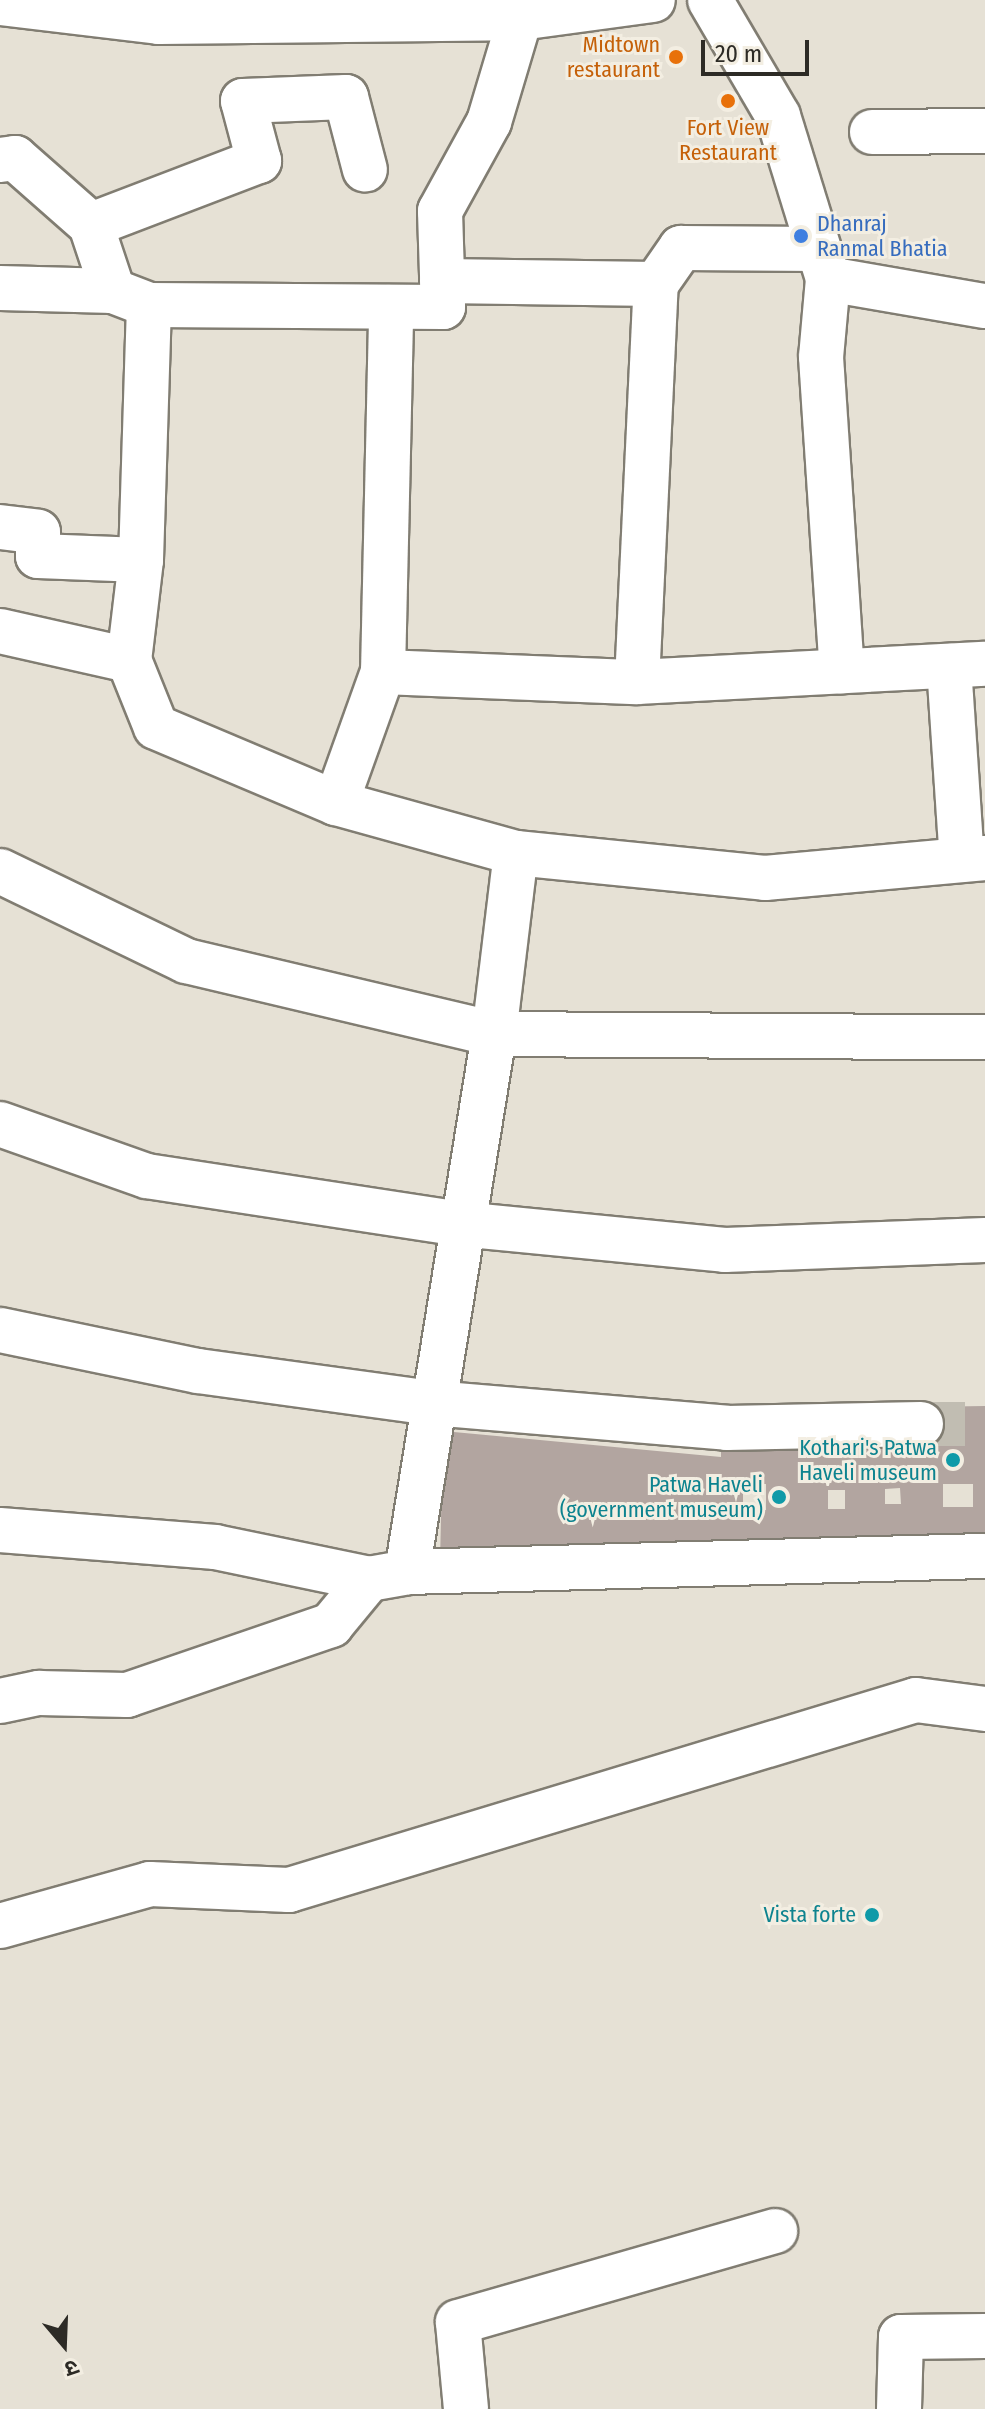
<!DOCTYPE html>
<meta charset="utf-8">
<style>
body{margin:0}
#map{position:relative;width:985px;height:2409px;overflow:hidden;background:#e6e1d5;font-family:"Fira Sans Condensed","Noto Sans Devanagari",sans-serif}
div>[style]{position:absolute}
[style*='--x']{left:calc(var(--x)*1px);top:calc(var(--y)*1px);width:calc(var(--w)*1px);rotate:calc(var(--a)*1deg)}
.building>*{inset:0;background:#b2a5a0}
.minor-tunnel>*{height:44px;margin-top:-22px;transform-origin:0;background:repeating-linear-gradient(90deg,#c1bdb2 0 44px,transparent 0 66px)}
.roads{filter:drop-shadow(2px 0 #817d72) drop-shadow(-2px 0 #817d72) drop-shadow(0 2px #817d72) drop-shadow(0 -2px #817d72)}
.minor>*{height:44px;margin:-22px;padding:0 22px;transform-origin:22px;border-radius:22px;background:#fff}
.dots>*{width:22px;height:22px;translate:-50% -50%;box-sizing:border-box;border:4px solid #f3eee2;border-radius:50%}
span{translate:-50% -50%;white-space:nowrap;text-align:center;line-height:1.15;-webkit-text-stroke:6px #f3eee2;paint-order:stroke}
.food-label{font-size:22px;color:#c56008}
.right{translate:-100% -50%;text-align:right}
.shop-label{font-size:22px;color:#366cbe}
.left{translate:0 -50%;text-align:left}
.culture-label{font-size:22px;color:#0d838f}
.north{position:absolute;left:24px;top:2305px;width:80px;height:80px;-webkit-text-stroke:6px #f3eee2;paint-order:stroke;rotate:161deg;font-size:22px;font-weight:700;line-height:32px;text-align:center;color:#2d2b26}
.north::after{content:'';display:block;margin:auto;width:28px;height:36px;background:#2d2b26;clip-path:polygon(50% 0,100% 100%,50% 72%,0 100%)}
.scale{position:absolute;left:701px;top:40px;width:108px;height:36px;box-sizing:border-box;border:4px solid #2d2b26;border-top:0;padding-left:10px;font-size:24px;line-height:28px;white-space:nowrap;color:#2d2b26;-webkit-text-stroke:6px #f3eee2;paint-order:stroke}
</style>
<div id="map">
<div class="building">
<div style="clip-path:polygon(evenodd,985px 1406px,985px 1543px,440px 1562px,443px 1431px,721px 1457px,721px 1440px,920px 1407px,985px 1406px,743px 1484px,766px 1484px,766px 1510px,743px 1511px,743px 1484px,985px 1406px,943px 1484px,973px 1484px,973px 1507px,943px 1507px,943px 1484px,985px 1406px,900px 1488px,901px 1504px,885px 1504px,885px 1489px,900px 1488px,985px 1406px,828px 1490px,845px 1490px,845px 1509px,828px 1509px,828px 1490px)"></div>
</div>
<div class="minor-tunnel">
<div style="--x:921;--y:1424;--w:64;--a:0"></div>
</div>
<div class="roads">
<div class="minor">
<div style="--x:710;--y:0;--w:134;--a:59.6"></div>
<div style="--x:778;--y:116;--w:170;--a:72.9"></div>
<div style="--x:828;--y:279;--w:159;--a:9.8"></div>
<div style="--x:0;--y:3;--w:160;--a:6.8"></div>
<div style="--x:159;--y:22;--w:361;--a:-0.6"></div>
<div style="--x:520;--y:18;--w:134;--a:-7.7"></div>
<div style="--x:872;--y:132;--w:113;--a:-0.5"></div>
<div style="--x:0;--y:160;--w:15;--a:-8"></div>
<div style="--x:15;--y:158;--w:101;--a:41.4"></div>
<div style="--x:91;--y:225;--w:70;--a:71.6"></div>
<div style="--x:113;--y:291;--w:39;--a:21"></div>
<div style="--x:149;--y:305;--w:255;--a:91.8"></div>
<div style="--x:141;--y:560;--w:101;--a:96.8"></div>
<div style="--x:91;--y:225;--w:180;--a:-20.9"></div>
<div style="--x:259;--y:161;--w:62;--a:-104.9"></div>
<div style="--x:243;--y:101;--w:103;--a:-2.2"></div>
<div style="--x:346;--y:97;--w:75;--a:75.4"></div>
<div style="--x:828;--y:279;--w:78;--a:95.1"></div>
<div style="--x:821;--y:357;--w:315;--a:86.2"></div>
<div style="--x:442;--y:281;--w:214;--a:0.8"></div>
<div style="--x:656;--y:284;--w:44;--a:-55.2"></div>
<div style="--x:681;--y:248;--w:137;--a:0.4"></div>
<div style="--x:0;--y:288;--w:113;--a:1.5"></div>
<div style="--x:149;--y:305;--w:294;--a:0.4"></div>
<div style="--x:443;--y:307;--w:96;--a:-91.8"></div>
<div style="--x:440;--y:211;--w:102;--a:-61.2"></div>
<div style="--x:489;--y:122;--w:109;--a:-73.4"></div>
<div style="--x:0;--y:527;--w:38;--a:7"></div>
<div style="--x:38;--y:532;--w:24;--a:90"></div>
<div style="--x:38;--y:556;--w:103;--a:2.2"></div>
<div style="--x:0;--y:631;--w:132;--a:12.7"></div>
<div style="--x:129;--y:660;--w:72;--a:68.1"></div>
<div style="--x:156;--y:727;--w:195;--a:22.9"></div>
<div style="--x:336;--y:803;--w:187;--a:15.5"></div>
<div style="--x:516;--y:853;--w:250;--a:5.7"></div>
<div style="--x:765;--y:878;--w:221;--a:-5.2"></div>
<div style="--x:949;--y:666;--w:194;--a:86.2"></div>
<div style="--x:383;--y:672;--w:254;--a:2.3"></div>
<div style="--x:637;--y:682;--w:348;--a:-3"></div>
<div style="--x:637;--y:682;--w:398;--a:-87.3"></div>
<div style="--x:336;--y:803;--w:139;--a:-70.3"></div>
<div style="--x:383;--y:672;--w:365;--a:-88.7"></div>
<div style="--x:0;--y:871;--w:207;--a:25.8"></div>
<div style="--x:186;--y:961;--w:317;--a:13.3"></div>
<div style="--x:494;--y:1034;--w:491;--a:0.4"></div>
<div style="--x:0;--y:1124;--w:156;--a:19.5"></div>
<div style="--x:147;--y:1176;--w:317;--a:8.7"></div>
<div style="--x:460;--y:1224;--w:266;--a:5.6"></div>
<div style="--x:725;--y:1250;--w:260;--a:-2.2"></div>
<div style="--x:0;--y:1330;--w:202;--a:11.7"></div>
<div style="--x:198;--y:1371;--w:236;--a:7.8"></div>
<div style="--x:432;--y:1403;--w:296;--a:4.8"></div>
<div style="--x:727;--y:1428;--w:194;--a:-1.2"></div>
<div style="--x:0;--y:1530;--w:216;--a:4.5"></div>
<div style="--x:215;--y:1547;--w:157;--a:11.7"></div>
<div style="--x:369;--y:1579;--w:39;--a:-10"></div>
<div style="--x:407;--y:1572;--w:578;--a:-1.59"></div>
<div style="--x:407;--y:1572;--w:545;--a:-80.81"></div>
<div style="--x:494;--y:1034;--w:182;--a:-83.1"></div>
<div style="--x:0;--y:1701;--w:40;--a:-12"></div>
<div style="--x:39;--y:1693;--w:88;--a:1.3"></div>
<div style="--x:127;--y:1695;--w:216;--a:-18.9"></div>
<div style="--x:331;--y:1625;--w:60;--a:-50.4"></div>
<div style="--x:0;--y:1926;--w:156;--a:-15.6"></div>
<div style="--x:150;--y:1884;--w:139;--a:2.5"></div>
<div style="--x:289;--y:1890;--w:655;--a:-16.86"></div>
<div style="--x:916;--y:1700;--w:70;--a:7.4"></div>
<div style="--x:466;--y:2409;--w:87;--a:-95.3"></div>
<div style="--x:458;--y:2322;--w:330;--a:-16"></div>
<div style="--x:899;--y:2409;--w:72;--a:-88.4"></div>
<div style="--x:901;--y:2337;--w:84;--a:-0.7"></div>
</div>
</div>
<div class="dots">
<div style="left:676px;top:57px;background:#e8710a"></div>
<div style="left:728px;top:101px;background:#e8710a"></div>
<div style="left:801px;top:236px;background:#3f7fe0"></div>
<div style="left:953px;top:1460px;background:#0f9aa8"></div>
<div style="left:779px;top:1497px;background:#0f9aa8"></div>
<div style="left:872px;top:1915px;background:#0f9aa8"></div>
</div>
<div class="food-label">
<span class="right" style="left:660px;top:57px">Midtown<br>restaurant</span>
<span style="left:728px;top:140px">Fort View<br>Restaurant</span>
</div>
<div class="shop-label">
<span class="left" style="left:817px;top:236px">Dhanraj<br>Ranmal Bhatia</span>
</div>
<div class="culture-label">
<span class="right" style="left:937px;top:1460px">Kothari's Patwa<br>Haveli museum</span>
<span class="right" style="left:763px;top:1497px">Patwa Haveli<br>(government museum)</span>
<span class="right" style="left:856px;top:1915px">Vista forte</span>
</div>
<div class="north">उ</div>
<div class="scale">20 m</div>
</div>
